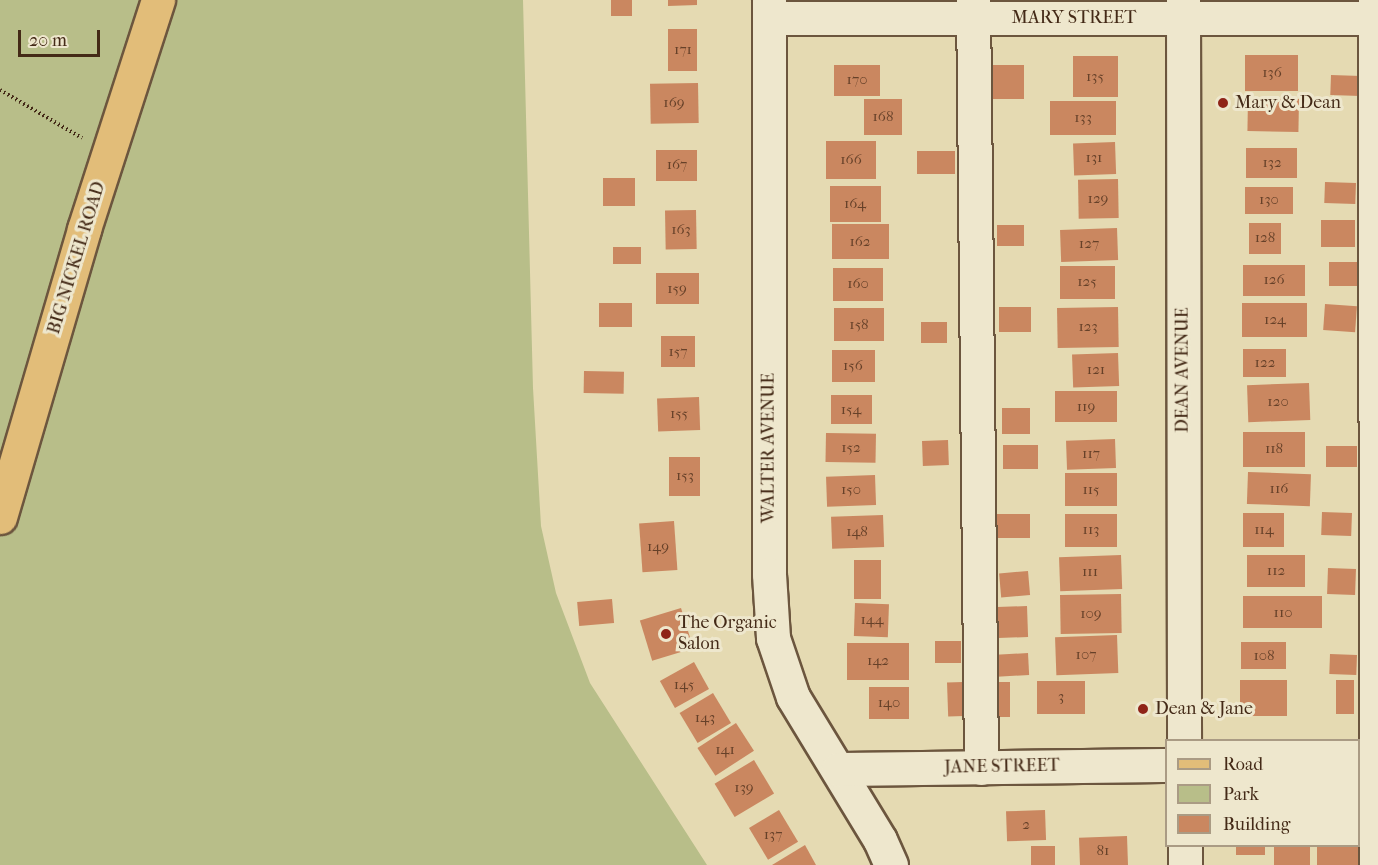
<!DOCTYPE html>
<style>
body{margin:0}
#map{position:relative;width:1378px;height:865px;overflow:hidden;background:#e5dab2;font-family:"IM FELL French Canon",serif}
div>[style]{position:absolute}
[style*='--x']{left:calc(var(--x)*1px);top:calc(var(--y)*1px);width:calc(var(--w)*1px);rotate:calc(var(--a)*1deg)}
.green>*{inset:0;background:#b8be89}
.building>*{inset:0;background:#ca8760;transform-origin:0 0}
.path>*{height:4px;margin-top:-2px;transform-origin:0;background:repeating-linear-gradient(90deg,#442a17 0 1.5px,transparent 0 4.5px)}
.roads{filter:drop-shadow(2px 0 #6c563e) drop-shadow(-2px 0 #6c563e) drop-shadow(0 2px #6c563e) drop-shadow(0 -2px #6c563e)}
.minor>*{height:33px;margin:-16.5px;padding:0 16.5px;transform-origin:16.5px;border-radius:16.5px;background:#eee7cd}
.major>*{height:33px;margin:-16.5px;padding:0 16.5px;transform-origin:16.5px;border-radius:16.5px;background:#e2bd79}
.dots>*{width:16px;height:16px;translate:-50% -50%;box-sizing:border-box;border:3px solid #eee7cd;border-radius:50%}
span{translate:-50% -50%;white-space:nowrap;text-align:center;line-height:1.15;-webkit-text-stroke:6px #eee7cd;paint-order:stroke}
.number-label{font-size:15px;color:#664129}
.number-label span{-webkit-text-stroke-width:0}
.street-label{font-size:18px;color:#442a17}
.poi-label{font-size:18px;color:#442a17}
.left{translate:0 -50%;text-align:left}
.legend{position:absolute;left:1165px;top:739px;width:195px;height:108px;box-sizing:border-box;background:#eee7cd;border:2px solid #aa9b84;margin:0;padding:8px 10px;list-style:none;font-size:18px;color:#442a17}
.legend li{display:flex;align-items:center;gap:12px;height:30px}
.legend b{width:30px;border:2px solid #aa9b84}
.scale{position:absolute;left:18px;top:30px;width:82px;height:27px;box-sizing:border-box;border:3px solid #442a17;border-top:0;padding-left:8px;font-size:18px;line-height:21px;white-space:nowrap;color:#442a17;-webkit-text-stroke:4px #eee7cd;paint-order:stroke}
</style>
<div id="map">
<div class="green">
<div style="clip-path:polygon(0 0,523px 0,533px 388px,541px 526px,556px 593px,590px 683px,707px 865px,0 865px)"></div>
</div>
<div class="building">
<div style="left:611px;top:0;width:21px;height:16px"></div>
<div style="clip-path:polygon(668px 0,697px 0,697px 5px,668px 6px)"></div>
<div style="left:668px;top:29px;width:29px;height:42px"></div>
<div style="left:1245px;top:55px;width:53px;height:36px"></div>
<div style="left:1073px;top:56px;width:45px;height:41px"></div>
<div style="left:834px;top:65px;width:46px;height:31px"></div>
<div style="left:992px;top:65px;width:32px;height:34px"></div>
<div style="left:1331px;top:75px;width:30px;height:20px;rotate:2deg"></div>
<div style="left:698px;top:83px;width:40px;height:48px;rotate:89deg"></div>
<div style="left:1248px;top:98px;width:51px;height:33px;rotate:1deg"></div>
<div style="left:902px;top:99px;width:36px;height:38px;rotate:90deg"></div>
<div style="left:1050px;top:101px;width:66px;height:34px"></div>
<div style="left:876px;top:141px;width:38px;height:50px;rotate:90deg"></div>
<div style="left:1115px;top:142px;width:32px;height:42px;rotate:88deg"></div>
<div style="left:1246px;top:148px;width:51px;height:30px"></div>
<div style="left:656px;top:150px;width:41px;height:31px"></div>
<div style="left:917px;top:151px;width:38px;height:23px"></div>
<div style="left:603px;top:178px;width:32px;height:28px"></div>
<div style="left:1118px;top:179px;width:39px;height:40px;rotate:89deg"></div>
<div style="left:1325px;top:182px;width:31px;height:21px;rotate:2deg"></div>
<div style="left:830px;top:186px;width:51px;height:36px"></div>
<div style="left:1245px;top:187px;width:48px;height:27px"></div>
<div style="left:696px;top:210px;width:39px;height:31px;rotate:89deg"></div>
<div style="left:1321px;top:220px;width:34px;height:27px"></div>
<div style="left:1249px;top:223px;width:32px;height:31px"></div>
<div style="left:889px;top:224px;width:35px;height:57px;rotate:90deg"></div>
<div style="left:997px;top:225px;width:27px;height:21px"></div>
<div style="left:1117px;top:228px;width:32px;height:57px;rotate:88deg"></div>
<div style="left:613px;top:247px;width:28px;height:17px"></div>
<div style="left:1329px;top:262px;width:30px;height:24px"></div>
<div style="left:1243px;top:265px;width:62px;height:31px"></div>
<div style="left:1060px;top:266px;width:55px;height:33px"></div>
<div style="left:833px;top:268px;width:50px;height:33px"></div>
<div style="left:699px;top:273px;width:31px;height:43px;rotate:90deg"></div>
<div style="left:599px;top:303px;width:33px;height:24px"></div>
<div style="left:1307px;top:303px;width:34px;height:65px;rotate:90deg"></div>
<div style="left:1325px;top:304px;width:32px;height:26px;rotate:4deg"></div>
<div style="left:999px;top:307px;width:32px;height:25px"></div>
<div style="left:1118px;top:307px;width:40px;height:61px;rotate:89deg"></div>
<div style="left:834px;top:308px;width:50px;height:33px"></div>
<div style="left:947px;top:322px;width:21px;height:26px;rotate:90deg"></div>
<div style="left:695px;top:336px;width:31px;height:34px;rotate:90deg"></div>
<div style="left:1243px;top:349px;width:43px;height:28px"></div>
<div style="left:832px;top:350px;width:43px;height:32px"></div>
<div style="left:1118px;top:353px;width:33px;height:46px;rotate:88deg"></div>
<div style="left:584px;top:371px;width:40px;height:22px;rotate:1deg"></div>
<div style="left:1309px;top:383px;width:37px;height:62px;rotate:88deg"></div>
<div style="left:1117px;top:391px;width:31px;height:62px;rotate:90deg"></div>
<div style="left:831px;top:395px;width:41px;height:29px"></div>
<div style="left:699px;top:397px;width:33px;height:42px;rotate:88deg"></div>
<div style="left:1002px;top:408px;width:28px;height:26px"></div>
<div style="left:1243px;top:432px;width:62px;height:35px"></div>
<div style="left:826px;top:433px;width:50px;height:29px;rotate:1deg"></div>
<div style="left:1115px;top:439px;width:29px;height:49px;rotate:88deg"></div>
<div style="left:948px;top:440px;width:25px;height:26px;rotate:88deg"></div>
<div style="left:1003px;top:445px;width:35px;height:24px"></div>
<div style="left:1326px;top:446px;width:31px;height:21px"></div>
<div style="left:669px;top:457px;width:31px;height:39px"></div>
<div style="left:1248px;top:472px;width:63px;height:32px;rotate:2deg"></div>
<div style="left:1117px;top:473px;width:33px;height:52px;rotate:90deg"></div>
<div style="left:875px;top:475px;width:30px;height:49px;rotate:88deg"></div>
<div style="left:1322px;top:512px;width:30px;height:23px;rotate:2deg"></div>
<div style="left:1243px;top:513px;width:41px;height:34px"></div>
<div style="left:997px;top:514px;width:33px;height:24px"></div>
<div style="left:1065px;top:514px;width:52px;height:33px"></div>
<div style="left:883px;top:515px;width:32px;height:52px;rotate:88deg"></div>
<div style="left:674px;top:521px;width:49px;height:35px;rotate:86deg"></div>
<div style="left:1121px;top:555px;width:34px;height:62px;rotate:88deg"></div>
<div style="left:1247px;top:555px;width:58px;height:32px"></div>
<div style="left:854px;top:560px;width:27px;height:39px"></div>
<div style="left:1328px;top:568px;width:28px;height:26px;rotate:2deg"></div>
<div style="left:1028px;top:571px;width:24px;height:29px;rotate:85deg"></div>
<div style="left:1121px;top:594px;width:39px;height:61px;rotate:89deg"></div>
<div style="left:1322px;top:596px;width:32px;height:79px;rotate:90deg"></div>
<div style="left:612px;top:599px;width:24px;height:35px;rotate:85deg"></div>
<div style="left:855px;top:603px;width:34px;height:33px;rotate:2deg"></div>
<div style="left:1027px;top:606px;width:31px;height:30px;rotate:88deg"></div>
<div style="left:681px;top:608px;width:42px;height:43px;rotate:73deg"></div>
<div style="left:1117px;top:635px;width:38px;height:62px;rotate:88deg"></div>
<div style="left:961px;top:641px;width:22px;height:26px;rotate:90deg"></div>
<div style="left:1286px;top:642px;width:27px;height:45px;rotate:90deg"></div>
<div style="left:847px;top:643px;width:62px;height:37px"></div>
<div style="left:1028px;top:653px;width:22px;height:32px;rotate:87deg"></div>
<div style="left:1330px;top:654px;width:27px;height:20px;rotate:2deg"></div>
<div style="left:694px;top:662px;width:31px;height:39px;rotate:61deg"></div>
<div style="left:1240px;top:680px;width:47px;height:36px"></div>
<div style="left:1336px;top:680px;width:18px;height:34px"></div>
<div style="left:1037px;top:681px;width:48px;height:33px"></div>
<div style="left:963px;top:682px;width:34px;height:16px;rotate:88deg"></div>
<div style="left:991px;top:682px;width:19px;height:35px"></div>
<div style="left:869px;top:687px;width:40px;height:32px"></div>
<div style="left:713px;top:693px;width:35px;height:39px;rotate:59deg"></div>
<div style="left:736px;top:723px;width:33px;height:46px;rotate:57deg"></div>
<div style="left:754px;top:760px;width:39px;height:46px;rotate:59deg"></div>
<div style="left:779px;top:810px;width:37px;height:35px;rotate:59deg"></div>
<div style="left:1045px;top:810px;width:30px;height:39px;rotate:88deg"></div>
<div style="clip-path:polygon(1358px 813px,1361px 813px,1361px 865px,1317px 865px,1317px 846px,1358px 846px)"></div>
<div style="left:1127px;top:836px;width:29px;height:48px;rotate:88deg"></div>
<div style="clip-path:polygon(805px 845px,816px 865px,772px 865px)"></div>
<div style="left:1031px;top:846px;width:24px;height:19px"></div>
<div style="left:1236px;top:846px;width:29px;height:9px"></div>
<div style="left:1274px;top:846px;width:36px;height:19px"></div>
</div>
<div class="path">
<div style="--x:0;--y:90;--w:95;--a:30.3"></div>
</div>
<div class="roads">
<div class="minor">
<div style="--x:769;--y:0;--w:574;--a:90"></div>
<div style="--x:769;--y:574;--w:64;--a:86.4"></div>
<div style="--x:773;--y:638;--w:62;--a:71.3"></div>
<div style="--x:793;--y:697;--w:167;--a:58.7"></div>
<div style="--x:880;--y:840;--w:27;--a:66"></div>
<div style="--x:973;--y:0;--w:768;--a:89.4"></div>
<div style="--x:1183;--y:0;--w:740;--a:89.92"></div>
<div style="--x:1375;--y:0;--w:865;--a:89.93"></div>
<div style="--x:769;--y:18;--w:609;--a:0"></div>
<div style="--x:838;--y:769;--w:328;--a:-0.7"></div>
<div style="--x:1185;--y:846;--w:19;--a:90"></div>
</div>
<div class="major">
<div style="--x:0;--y:517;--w:300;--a:-73.7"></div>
<div style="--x:84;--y:229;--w:241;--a:-72.1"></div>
</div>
</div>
<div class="dots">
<div style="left:1223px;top:103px;background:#8f2418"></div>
<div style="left:666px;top:634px;background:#8f2418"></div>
<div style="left:1143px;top:709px;background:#8f2418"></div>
</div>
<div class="number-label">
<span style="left:683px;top:50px">171</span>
<span style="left:1272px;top:73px">136</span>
<span style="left:1095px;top:77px">135</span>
<span style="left:857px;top:80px">170</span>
<span style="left:674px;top:103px">169</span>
<span style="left:883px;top:117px">168</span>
<span style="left:1083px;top:118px">133</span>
<span style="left:1094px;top:158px">131</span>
<span style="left:851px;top:160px">166</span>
<span style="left:1272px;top:163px">132</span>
<span style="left:677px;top:165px">167</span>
<span style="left:1098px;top:199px">129</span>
<span style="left:1269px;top:200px">130</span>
<span style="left:855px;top:204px">164</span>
<span style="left:681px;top:230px">163</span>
<span style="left:1265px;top:238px">128</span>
<span style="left:860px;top:242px">162</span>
<span style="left:1089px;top:244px">127</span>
<span style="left:1274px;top:280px">126</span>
<span style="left:1087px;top:282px">125</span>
<span style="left:858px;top:284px">160</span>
<span style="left:677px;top:289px">159</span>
<span style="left:1275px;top:320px">124</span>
<span style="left:859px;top:325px">158</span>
<span style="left:1088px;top:327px">123</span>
<span style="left:678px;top:352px">157</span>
<span style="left:1265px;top:363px">122</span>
<span style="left:853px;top:366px">156</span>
<span style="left:1096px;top:370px">121</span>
<span style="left:1278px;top:402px">120</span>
<span style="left:1086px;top:407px">119</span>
<span style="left:851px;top:410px">154</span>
<span style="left:679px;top:414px">155</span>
<span style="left:851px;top:448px">152</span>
<span style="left:1274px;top:449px">118</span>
<span style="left:1091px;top:454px">117</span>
<span style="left:685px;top:476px">153</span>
<span style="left:1279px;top:489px">116</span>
<span style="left:851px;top:490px">150</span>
<span style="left:1091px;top:490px">115</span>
<span style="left:1091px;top:530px">113</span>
<span style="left:1264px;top:530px">114</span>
<span style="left:857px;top:532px">148</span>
<span style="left:658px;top:547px">149</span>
<span style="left:1276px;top:571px">112</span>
<span style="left:1090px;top:572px">111</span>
<span style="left:1283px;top:613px">110</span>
<span style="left:1091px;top:614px">109</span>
<span style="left:872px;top:620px">144</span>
<span style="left:1086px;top:655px">107</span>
<span style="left:1264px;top:656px">108</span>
<span style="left:878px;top:661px">142</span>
<span style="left:684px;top:685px">145</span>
<span style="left:1061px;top:697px">3</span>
<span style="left:889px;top:703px">140</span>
<span style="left:705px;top:718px">143</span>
<span style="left:725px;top:750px">141</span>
<span style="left:744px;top:788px">139</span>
<span style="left:1026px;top:825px">2</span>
<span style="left:773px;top:835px">137</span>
<span style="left:1103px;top:851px">81</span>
</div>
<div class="street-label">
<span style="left:1074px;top:18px">MARY STREET</span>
<span style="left:77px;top:258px;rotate:-73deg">BIG NICKEL ROAD</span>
<span style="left:1183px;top:370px;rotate:-90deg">DEAN AVENUE</span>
<span style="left:769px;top:448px;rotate:-90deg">WALTER AVENUE</span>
<span style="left:1002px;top:767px;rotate:-1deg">JANE STREET</span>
</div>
<div class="poi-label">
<span class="left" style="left:1235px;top:103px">Mary &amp; Dean</span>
<span class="left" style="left:678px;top:634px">The Organic<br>Salon</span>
<span class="left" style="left:1155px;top:709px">Dean &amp; Jane</span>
</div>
<ul class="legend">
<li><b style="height:8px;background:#e2bd79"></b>Road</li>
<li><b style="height:16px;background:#b8be89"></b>Park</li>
<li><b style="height:16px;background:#ca8760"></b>Building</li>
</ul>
<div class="scale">20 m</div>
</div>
